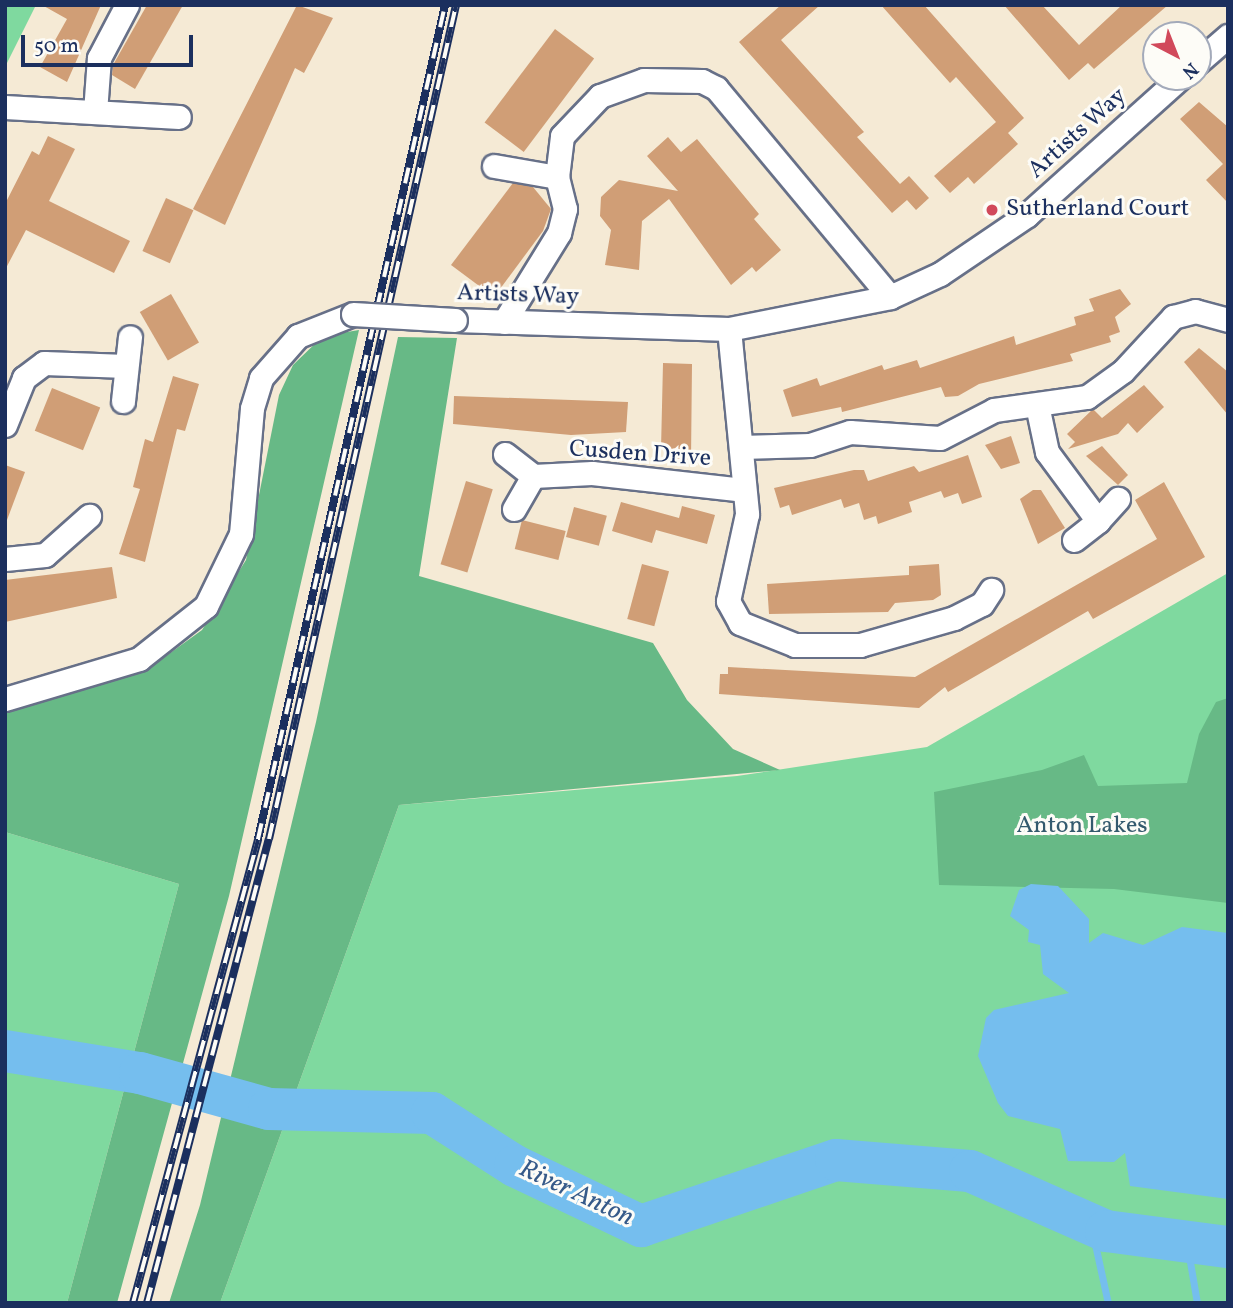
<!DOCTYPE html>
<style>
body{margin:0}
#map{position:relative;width:1233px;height:1308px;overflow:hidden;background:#f5ead5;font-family:Vollkorn,serif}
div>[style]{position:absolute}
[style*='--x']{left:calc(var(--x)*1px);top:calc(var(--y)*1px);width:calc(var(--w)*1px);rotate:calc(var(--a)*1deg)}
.green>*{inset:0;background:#7fd99f}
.forest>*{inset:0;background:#67b986}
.water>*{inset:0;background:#75beee}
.stream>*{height:7px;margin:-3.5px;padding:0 3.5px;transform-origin:3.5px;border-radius:3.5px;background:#75beee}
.river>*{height:42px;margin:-21px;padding:0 21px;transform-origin:21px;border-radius:21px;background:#75beee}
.building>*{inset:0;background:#d09e76;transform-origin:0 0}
.roads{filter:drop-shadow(2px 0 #677088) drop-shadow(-2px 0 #677088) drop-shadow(0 2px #677088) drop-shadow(0 -2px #677088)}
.minor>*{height:23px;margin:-11.5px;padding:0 11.5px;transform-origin:11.5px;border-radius:11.5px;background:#fff}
.rail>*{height:8px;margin-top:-4px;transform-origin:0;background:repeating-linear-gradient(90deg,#fdfcf7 0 16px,#1b2f5e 0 32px);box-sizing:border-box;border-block:2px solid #1b2f5e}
.bridges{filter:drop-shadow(2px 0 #677088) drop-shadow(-2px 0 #677088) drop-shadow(0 2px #677088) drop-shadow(0 -2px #677088)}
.minor-bridge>*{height:23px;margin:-11.5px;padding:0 11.5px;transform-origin:11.5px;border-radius:11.5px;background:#fff}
.dots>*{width:19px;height:19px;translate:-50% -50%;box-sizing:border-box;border:4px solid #fdfcf7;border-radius:50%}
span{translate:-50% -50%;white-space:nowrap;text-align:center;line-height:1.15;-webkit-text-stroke:6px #fdfcf7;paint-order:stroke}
.street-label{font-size:24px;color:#1b2f5e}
.poi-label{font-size:24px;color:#1b2f5e}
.left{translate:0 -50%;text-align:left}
.park-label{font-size:24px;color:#345a6e}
.water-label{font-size:26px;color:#365a89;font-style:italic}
.frame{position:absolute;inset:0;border:7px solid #1b2f5e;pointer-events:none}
.north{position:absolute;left:1142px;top:21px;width:70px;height:70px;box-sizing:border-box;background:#fdfcf7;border:2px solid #a3aaba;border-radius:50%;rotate:138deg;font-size:19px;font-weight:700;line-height:28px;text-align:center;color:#1b2f5e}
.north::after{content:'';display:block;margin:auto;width:24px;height:32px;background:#d1495b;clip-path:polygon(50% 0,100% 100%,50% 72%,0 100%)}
.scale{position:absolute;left:21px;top:35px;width:172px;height:32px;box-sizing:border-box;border:4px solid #1b2f5e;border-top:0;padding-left:9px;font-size:21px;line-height:24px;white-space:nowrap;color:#1b2f5e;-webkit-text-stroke:5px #fdfcf7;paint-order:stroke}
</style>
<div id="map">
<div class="green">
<div style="clip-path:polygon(5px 5px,36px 5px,5px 67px)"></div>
<div style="clip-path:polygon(1228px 573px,1228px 1303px,220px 1303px,399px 805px,737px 776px,927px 747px)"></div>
<div style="clip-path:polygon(5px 832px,179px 884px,67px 1303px,5px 1303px)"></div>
</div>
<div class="forest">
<div style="clip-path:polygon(359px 330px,229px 896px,117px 1303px,67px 1303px,179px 884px,5px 832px,5px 709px,144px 672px,202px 630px,246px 560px,279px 395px,293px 365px,323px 336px)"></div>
<div style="clip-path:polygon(398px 337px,457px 338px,419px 576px,653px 643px,687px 700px,733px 749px,780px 770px,399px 805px,220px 1303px,169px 1303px,200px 1205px,316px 722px)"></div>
<div style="clip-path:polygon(1228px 698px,1228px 903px,1114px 889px,939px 885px,934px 792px,1042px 770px,1084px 755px,1098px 786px,1187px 783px,1199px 734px,1216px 702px)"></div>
</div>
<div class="water">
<div style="clip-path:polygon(1031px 884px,1058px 886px,1089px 919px,1089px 943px,1103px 933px,1143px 945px,1182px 927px,1228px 933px,1228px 1199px,1130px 1186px,1125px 1153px,1114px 1162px,1068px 1161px,1060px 1129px,1008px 1116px,998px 1103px,978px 1056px,986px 1018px,994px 1010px,1069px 993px,1043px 974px,1040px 945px,1028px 942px,1029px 930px,1010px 916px,1019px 890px)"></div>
</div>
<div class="stream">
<div style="--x:1091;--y:1226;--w:79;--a:77.6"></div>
<div style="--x:1187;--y:1244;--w:60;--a:80.4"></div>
</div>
<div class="river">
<div style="--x:5;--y:1051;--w:137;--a:9.3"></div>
<div style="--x:140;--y:1073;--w:134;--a:15.6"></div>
<div style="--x:269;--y:1109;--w:163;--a:1.4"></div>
<div style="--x:432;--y:1113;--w:98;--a:32.6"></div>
<div style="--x:515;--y:1166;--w:140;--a:25.5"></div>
<div style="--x:641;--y:1226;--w:206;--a:-18.7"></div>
<div style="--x:836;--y:1160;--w:134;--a:4.7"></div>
<div style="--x:970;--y:1171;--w:149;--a:23.8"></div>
<div style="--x:1106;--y:1231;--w:123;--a:7.5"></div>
</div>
<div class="building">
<div style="clip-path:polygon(42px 5px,101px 5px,67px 82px,40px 67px,67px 19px)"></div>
<div style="clip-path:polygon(147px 5px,183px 5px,135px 89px,112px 75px,113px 65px)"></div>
<div style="clip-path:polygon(297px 5px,333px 18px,304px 73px,295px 68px,225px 225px,193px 209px)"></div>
<div style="clip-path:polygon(781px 5px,820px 5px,781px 40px,864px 132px,857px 137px,900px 184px,909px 176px,929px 198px,916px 210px,907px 200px,892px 213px,739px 42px)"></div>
<div style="clip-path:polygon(881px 5px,924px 5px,1024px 118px,1008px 133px,1018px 144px,974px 184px,968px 177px,950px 193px,934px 176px,996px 122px,956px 77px,950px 83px)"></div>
<div style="clip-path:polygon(1004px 5px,1042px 5px,1079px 45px,1122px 5px,1168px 5px,1094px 69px,1088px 63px,1069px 80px)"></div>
<div style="left:555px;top:29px;width:49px;height:117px;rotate:37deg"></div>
<div style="clip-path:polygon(1199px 102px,1228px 127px,1228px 203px,1206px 180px,1223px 164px,1180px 119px)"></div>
<div style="clip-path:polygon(48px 136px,75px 149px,49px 201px,130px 241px,114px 273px,26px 230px,5px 270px,5px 204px,32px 151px,39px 155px)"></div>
<div style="clip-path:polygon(668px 137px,681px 152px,697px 139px,759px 214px,754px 219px,781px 250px,756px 272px,752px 267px,731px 285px,669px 199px,642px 221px,639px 270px,605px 265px,611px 230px,600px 216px,601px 197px,619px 180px,678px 191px,647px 156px)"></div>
<div style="clip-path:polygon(513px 183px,533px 187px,551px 209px,543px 231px,494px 297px,451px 265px)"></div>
<div style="left:166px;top:198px;width:30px;height:58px;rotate:24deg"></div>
<div style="clip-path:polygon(1120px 289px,1131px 304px,1115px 317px,1120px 332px,1109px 336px,1111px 342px,1070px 354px,1073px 361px,979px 384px,958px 396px,945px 397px,941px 387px,842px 412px,841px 407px,792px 417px,783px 390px,817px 378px,820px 386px,882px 365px,884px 370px,917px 360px,920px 368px,1014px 336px,1016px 345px,1076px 325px,1074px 317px,1094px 311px,1089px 299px)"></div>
<div style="left:171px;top:294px;width:56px;height:36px;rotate:60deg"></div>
<div style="clip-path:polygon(1199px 348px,1228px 372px,1228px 415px,1184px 362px)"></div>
<div style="clip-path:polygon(663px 363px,692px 364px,691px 460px,670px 460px,670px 450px,661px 449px)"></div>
<div style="clip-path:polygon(173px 376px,199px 384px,185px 431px,177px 429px,145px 562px,119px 554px,140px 489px,133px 487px,145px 439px,153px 442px)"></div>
<div style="clip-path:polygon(1144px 385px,1164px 407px,1137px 433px,1128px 423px,1118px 434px,1068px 449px,1075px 442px,1067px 434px,1093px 409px,1102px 418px)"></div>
<div style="left:52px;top:388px;width:52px;height:46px;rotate:22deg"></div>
<div style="clip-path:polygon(454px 396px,628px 402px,626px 432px,571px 435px,453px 424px)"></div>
<div style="clip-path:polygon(1011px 436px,1020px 463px,1001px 469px,985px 445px)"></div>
<div style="clip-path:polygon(1102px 446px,1128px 475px,1118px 485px,1086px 456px)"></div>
<div style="clip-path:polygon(968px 455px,982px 497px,962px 504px,958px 493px,944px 498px,941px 491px,909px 502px,912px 512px,878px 524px,876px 516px,864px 520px,859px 503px,844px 508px,841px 499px,792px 515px,789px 505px,780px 508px,774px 488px,854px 470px,864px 470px,868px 481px,914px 466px,919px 472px)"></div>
<div style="clip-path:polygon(5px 465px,25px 472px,7px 520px,5px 520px)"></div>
<div style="left:466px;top:481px;width:28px;height:87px;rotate:17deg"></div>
<div style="clip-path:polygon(1164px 482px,1205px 557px,1093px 619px,1088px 611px,948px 692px,945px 687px,919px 708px,719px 694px,720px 674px,728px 674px,728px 667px,915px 677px,1157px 539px,1135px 500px)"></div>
<div style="clip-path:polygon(1033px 490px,1041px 490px,1065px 528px,1038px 544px,1020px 499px)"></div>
<div style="clip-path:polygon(621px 502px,679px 518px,682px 506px,715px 515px,707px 544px,656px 530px,652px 543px,612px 531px)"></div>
<div style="left:574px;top:507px;width:34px;height:31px;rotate:15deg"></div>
<div style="left:522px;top:520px;width:45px;height:30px;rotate:14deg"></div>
<div style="left:642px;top:564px;width:28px;height:57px;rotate:15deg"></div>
<div style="clip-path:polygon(939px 564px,941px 595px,933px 600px,895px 603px,888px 612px,769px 614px,767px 584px,909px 575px,909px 566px)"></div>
<div style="clip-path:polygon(112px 567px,117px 598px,5px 622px,5px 580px)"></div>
</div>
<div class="roads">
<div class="minor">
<div style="--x:1198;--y:62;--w:40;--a:-41"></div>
<div style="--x:5;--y:107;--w:174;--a:3.3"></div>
<div style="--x:95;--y:112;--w:54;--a:-85.8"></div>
<div style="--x:99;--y:58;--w:60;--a:-62.2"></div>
<div style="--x:494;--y:166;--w:64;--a:9.9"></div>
<div style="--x:455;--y:320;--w:274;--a:1.9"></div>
<div style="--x:729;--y:329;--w:164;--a:-11.2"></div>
<div style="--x:890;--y:297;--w:55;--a:-24.7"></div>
<div style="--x:940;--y:274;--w:105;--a:-34.1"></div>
<div style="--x:1027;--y:215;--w:207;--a:-41.9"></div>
<div style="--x:504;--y:322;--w:105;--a:-58.3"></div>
<div style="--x:559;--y:233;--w:25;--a:-76"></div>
<div style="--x:565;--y:209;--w:33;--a:-104"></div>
<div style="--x:557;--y:177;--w:41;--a:-83"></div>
<div style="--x:562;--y:136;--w:55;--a:-46.5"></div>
<div style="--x:600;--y:96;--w:47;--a:-20"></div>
<div style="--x:644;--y:80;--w:58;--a:1"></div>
<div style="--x:702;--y:81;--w:16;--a:27"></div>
<div style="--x:716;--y:88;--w:272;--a:50.2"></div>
<div style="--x:729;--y:329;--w:186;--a:84.4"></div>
<div style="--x:747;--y:514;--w:89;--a:102.3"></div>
<div style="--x:728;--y:601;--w:25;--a:61"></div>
<div style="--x:740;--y:623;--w:59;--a:21.8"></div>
<div style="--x:795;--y:645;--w:65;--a:0"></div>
<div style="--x:860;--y:645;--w:98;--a:-16"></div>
<div style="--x:954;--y:618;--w:31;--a:-27"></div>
<div style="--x:982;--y:604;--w:17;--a:-57"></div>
<div style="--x:123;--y:401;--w:64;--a:-83.8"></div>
<div style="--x:1037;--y:405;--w:48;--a:78"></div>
<div style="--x:1047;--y:452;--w:86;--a:53.5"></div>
<div style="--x:1098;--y:521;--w:30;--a:-48"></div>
<div style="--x:5;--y:425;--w:51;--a:-68"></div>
<div style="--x:24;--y:378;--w:25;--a:-37"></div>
<div style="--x:44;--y:363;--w:82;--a:2.1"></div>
<div style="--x:741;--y:447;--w:69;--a:-1.7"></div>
<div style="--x:810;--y:445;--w:42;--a:-18"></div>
<div style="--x:850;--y:432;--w:90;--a:3.8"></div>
<div style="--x:940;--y:438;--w:61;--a:-27.4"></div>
<div style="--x:994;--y:410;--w:94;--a:-8"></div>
<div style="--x:1087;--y:397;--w:44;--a:-35.8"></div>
<div style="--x:1123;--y:371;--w:74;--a:-47.2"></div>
<div style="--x:1173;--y:317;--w:23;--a:-15"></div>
<div style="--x:1195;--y:311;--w:34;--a:15"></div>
<div style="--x:505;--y:454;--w:36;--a:38"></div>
<div style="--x:533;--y:476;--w:59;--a:-2.9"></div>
<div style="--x:592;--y:473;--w:152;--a:6.4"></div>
<div style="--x:514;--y:509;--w:38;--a:-60"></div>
<div style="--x:1074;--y:540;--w:31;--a:-38"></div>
<div style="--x:5;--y:559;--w:40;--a:-5.7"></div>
<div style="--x:45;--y:555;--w:59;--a:-41.6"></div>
<div style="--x:5;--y:699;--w:140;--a:-16.6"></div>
<div style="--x:139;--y:659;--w:85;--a:-38.3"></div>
<div style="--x:206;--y:606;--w:80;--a:-64.1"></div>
<div style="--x:241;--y:534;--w:126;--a:-85"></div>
<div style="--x:252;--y:408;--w:31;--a:-73"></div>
<div style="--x:261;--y:378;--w:56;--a:-48.6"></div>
<div style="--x:298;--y:336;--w:59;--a:-21.8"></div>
</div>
</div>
<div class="rail">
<div style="--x:133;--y:1303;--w:481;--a:-74.9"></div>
<div style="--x:258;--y:839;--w:855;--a:-77.36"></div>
<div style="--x:147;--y:1303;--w:480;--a:-75.3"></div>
<div style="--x:269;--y:839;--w:855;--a:-77.36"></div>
</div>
<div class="bridges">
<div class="minor-bridge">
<div style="--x:353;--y:314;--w:102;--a:3.4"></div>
</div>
</div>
<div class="dots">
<div style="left:992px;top:210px;background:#d1495b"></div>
</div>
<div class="street-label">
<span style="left:1078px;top:134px;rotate:-42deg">Artists Way</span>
<span style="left:518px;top:296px;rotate:2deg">Artists Way</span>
<span style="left:640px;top:455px;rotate:4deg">Cusden Drive</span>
</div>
<div class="poi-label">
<span class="left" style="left:1006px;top:210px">Sutherland Court</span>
</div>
<div class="park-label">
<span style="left:1082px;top:827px">Anton Lakes</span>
</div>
<div class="water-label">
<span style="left:576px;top:1194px;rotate:25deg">River Anton</span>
</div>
<div class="frame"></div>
<div class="north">N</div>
<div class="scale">50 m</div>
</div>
